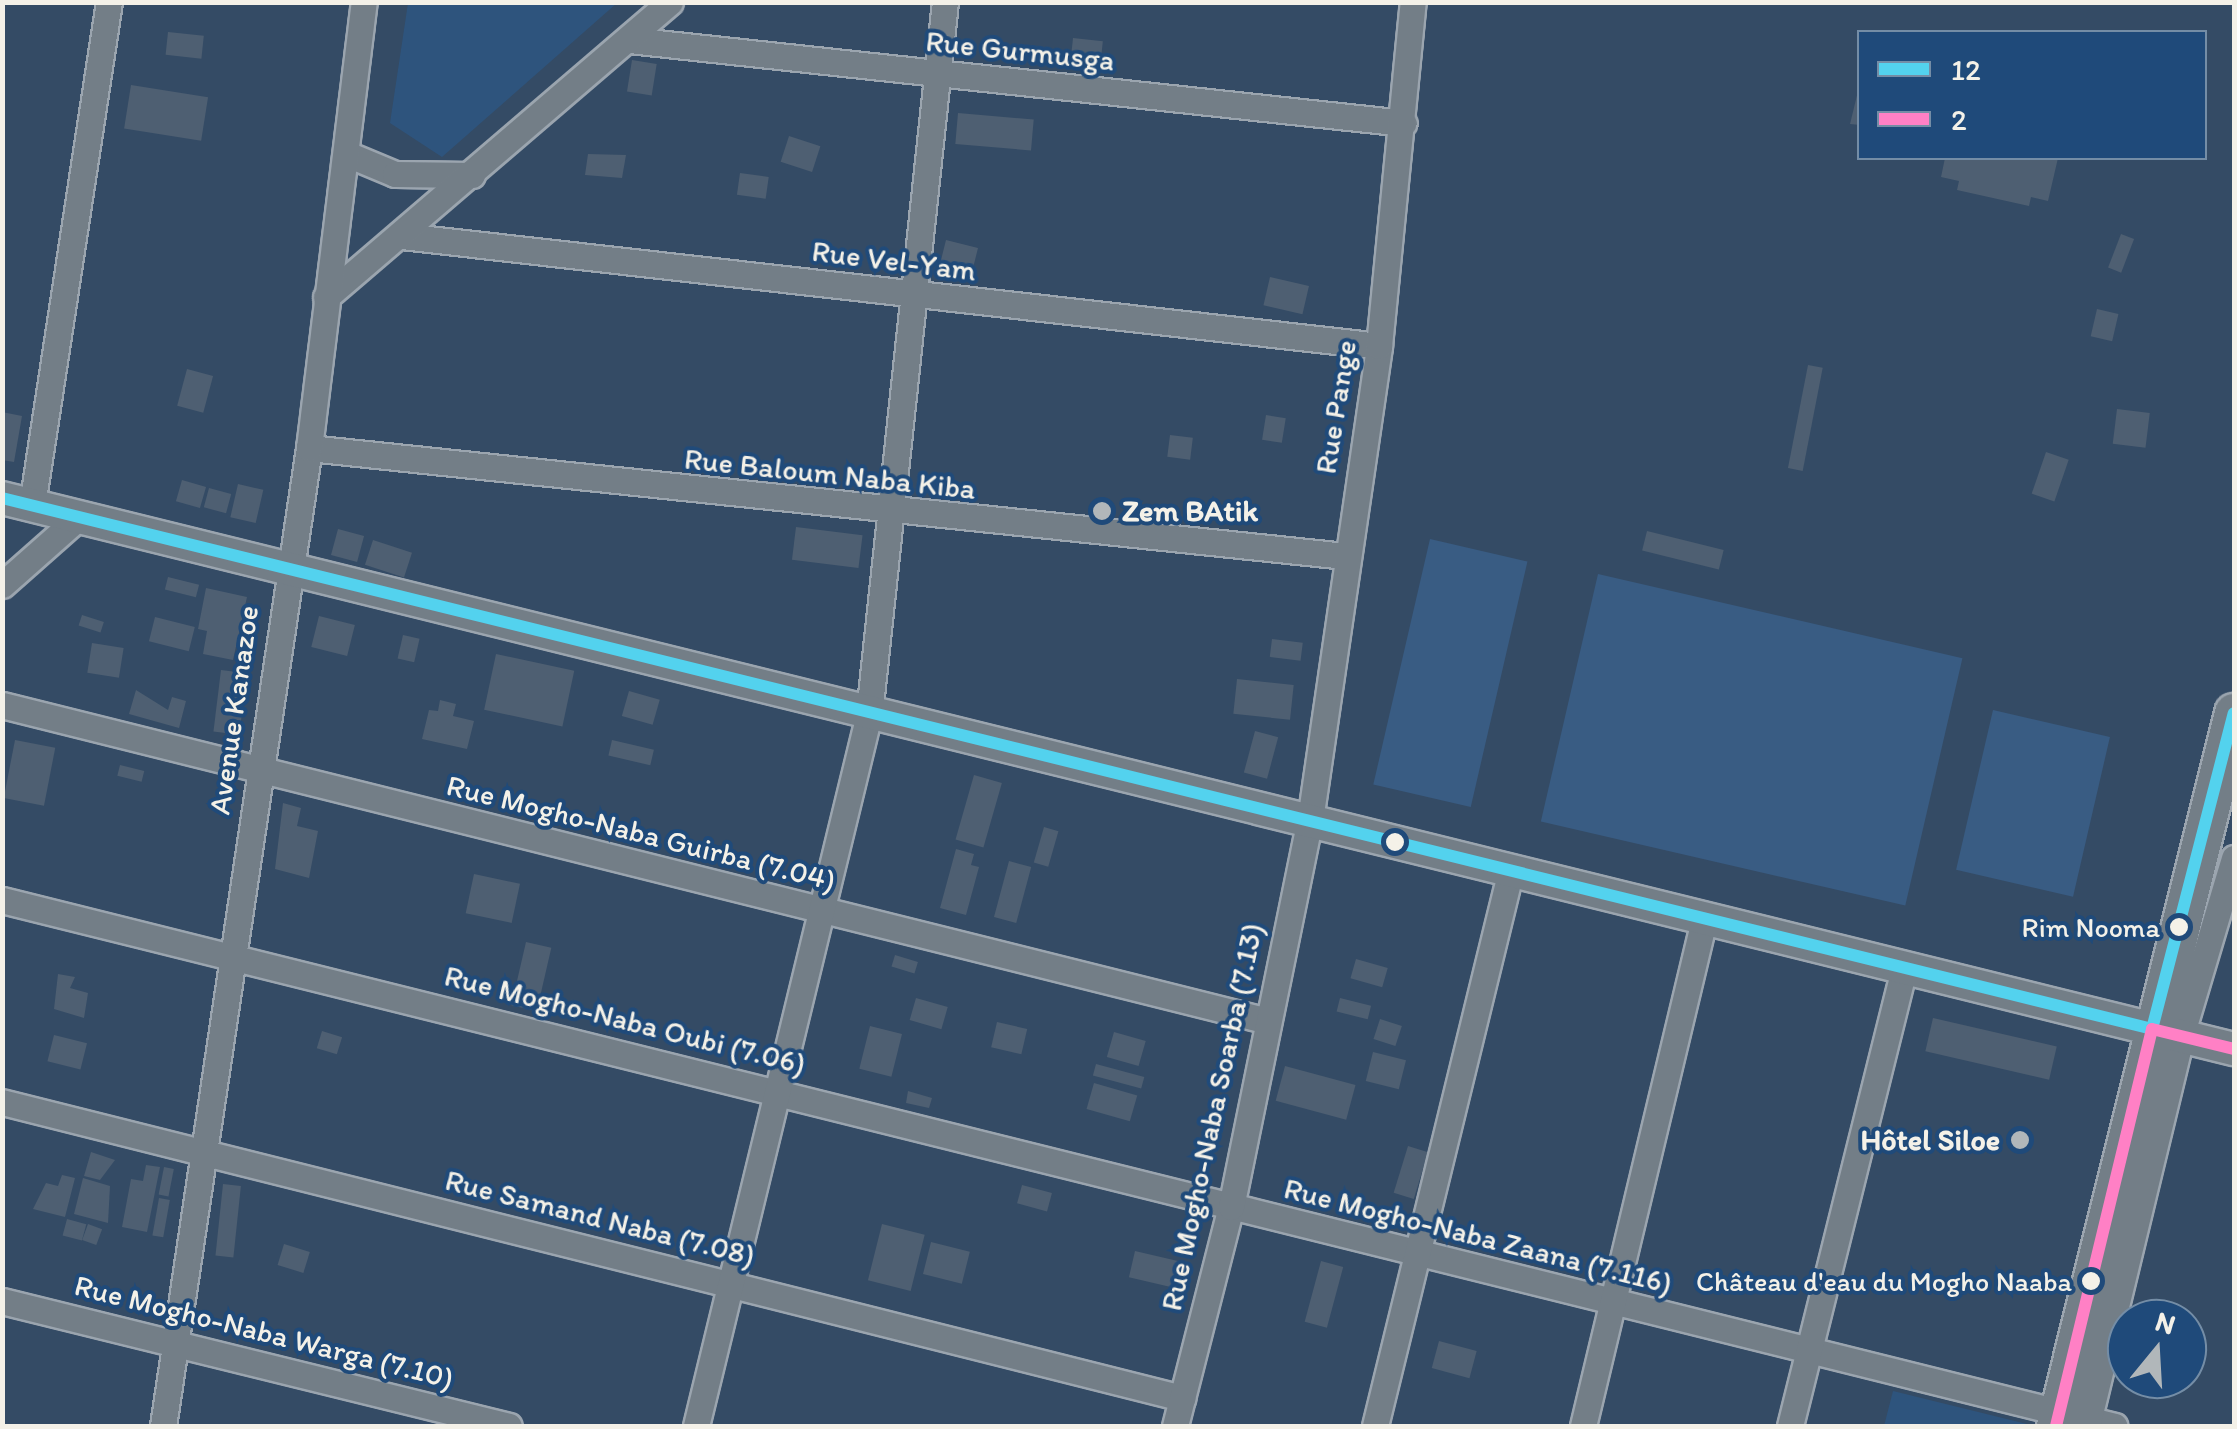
<!DOCTYPE html>
<meta charset="utf-8">
<style>
body{margin:0}
#map{position:relative;width:2237px;height:1429px;overflow:hidden;background:#344b65;font-family:Itim,sans-serif}
div>[style]{position:absolute}
[style*='--x']{left:calc(var(--x)*1px);top:calc(var(--y)*1px);width:calc(var(--w)*1px);rotate:calc(var(--a)*1deg)}
.built>*{inset:0;background:#2e547d}
.green>*{inset:0;background:#395c83;transform-origin:0 0}
.building>*{inset:0;background:#4e5f72;transform-origin:0 0}
.roads{filter:drop-shadow(2px 0 #9ba5af) drop-shadow(-2px 0 #9ba5af) drop-shadow(0 2px #9ba5af) drop-shadow(0 -2px #9ba5af)}
.minor>*{height:25px;margin:-12.5px;padding:0 12.5px;transform-origin:12.5px;border-radius:12.5px;background:#737e87}
.major>*{height:32px;margin:-16px;padding:0 16px;transform-origin:16px;border-radius:16px;background:#737e87}
.highway>*{height:38px;margin:-19px;padding:0 19px;transform-origin:19px;border-radius:19px;background:#737e87}
.bus-1>*{height:12px;margin:-6px;padding:0 6px;transform-origin:6px;border-radius:6px;background:#53d2ee}
.bus-2>*{height:12px;margin:-6px;padding:0 6px;transform-origin:6px;border-radius:6px;background:#ff80c5}
.dots>*{width:28px;height:28px;translate:-50% -50%;box-sizing:border-box;border:5px solid #1f4a7a;border-radius:50%}
span{translate:-50% -50%;white-space:nowrap;text-align:center;line-height:1.15;-webkit-text-stroke:8px #1f4a7a;paint-order:stroke}
.bus-label{font-size:28px;color:#f4f1e8}
.right{translate:-100% -50%;text-align:right}
.street-label{font-size:30px;color:#f4f1e8}
.poi-label{font-size:30px;color:#f4f1e8;font-weight:700}
.left{translate:0 -50%;text-align:left}
.frame{position:absolute;inset:0;border:5px solid #f4f1e8;pointer-events:none}
.legend{position:absolute;left:1857px;top:30px;width:350px;height:130px;box-sizing:border-box;background:#1f4a7a;border:2px solid #748da6;margin:0;padding:12px 18px;list-style:none;font-size:30px;color:#f4f1e8}
.legend li{display:flex;align-items:center;gap:20px;height:50px}
.legend b{width:50px;border:2px solid #748da6}
.north{position:absolute;left:2107px;top:1299px;width:100px;height:100px;box-sizing:border-box;background:#1f4a7a;border:2px solid #748da6;border-radius:50%;rotate:18deg;font-size:28px;font-weight:700;line-height:40px;text-align:center;color:#f4f1e8}
.north::after{content:'';display:block;margin:auto;width:35px;height:45px;background:#b1b7ba;clip-path:polygon(50% 0,100% 100%,50% 72%,0 100%)}
</style>
<div id="map">
<div class="built">
<div style="clip-path:polygon(408px 3px,408px 2px,617px 3px,442px 157px,390px 123px)"></div>
<div style="clip-path:polygon(1893px 1391px,2035px 1426px,1884px 1426px)"></div>
</div>
<div class="green">
<div style="left:1430px;top:539px;width:100px;height:252px;rotate:13deg"></div>
<div style="left:1598px;top:574px;width:374px;height:254px;rotate:13deg"></div>
<div style="left:1993px;top:710px;width:120px;height:164px;rotate:13deg"></div>
</div>
<div class="building">
<div style="left:168px;top:32px;width:36px;height:23px;rotate:6deg"></div>
<div style="left:1073px;top:38px;width:30px;height:27px;rotate:6deg"></div>
<div style="left:632px;top:60px;width:25px;height:32px;rotate:9deg"></div>
<div style="clip-path:polygon(1860px 83px,1860px 125px,1850px 124px)"></div>
<div style="left:131px;top:85px;width:78px;height:44px;rotate:9deg"></div>
<div style="left:958px;top:113px;width:76px;height:31px;rotate:5deg"></div>
<div style="left:789px;top:136px;width:33px;height:27px;rotate:18deg"></div>
<div style="clip-path:polygon(588px 154px,626px 155px,622px 178px,585px 175px)"></div>
<div style="clip-path:polygon(1945px 158px,2058px 158px,2048px 201px,2031px 197px,2029px 206px,1957px 190px,1959px 181px,1941px 177px)"></div>
<div style="left:740px;top:173px;width:29px;height:22px;rotate:8deg"></div>
<div style="left:2121px;top:234px;width:14px;height:36px;rotate:21deg"></div>
<div style="left:946px;top:240px;width:33px;height:27px;rotate:14deg"></div>
<div style="left:1270px;top:277px;width:40px;height:29px;rotate:13deg"></div>
<div style="left:2097px;top:309px;width:22px;height:28px;rotate:13deg"></div>
<div style="left:1808px;top:365px;width:15px;height:105px;rotate:11deg"></div>
<div style="left:187px;top:369px;width:27px;height:38px;rotate:15deg"></div>
<div style="left:2117px;top:409px;width:33px;height:35px;rotate:7deg"></div>
<div style="clip-path:polygon(2px 412px,22px 416px,14px 462px,2px 460px)"></div>
<div style="left:1266px;top:415px;width:20px;height:25px;rotate:9deg"></div>
<div style="left:1170px;top:435px;width:23px;height:22px;rotate:7deg"></div>
<div style="left:2046px;top:452px;width:24px;height:44px;rotate:19deg"></div>
<div style="left:182px;top:480px;width:25px;height:22px;rotate:16deg"></div>
<div style="left:238px;top:484px;width:26px;height:34px;rotate:13deg"></div>
<div style="left:209px;top:488px;width:23px;height:20px;rotate:15deg"></div>
<div style="left:796px;top:527px;width:67px;height:33px;rotate:7deg"></div>
<div style="left:338px;top:529px;width:27px;height:27px;rotate:15deg"></div>
<div style="left:1647px;top:531px;width:79px;height:20px;rotate:14deg"></div>
<div style="left:373px;top:540px;width:41px;height:26px;rotate:18deg"></div>
<div style="left:168px;top:577px;width:32px;height:13px;rotate:14deg"></div>
<div style="clip-path:polygon(206px 588px,247px 597px,233px 660px,203px 654px,207px 631px,198px 629px)"></div>
<div style="left:82px;top:615px;width:23px;height:11px;rotate:18deg"></div>
<div style="left:319px;top:616px;width:37px;height:32px;rotate:14deg"></div>
<div style="left:155px;top:617px;width:41px;height:25px;rotate:14deg"></div>
<div style="left:403px;top:635px;width:17px;height:24px;rotate:13deg"></div>
<div style="left:1272px;top:639px;width:31px;height:18px;rotate:7deg"></div>
<div style="left:92px;top:643px;width:32px;height:30px;rotate:9deg"></div>
<div style="left:496px;top:654px;width:80px;height:57px;rotate:12deg"></div>
<div style="left:221px;top:670px;width:26px;height:62px;rotate:7deg"></div>
<div style="left:1237px;top:679px;width:57px;height:35px;rotate:6deg"></div>
<div style="clip-path:polygon(136px 690px,168px 710px,172px 697px,186px 701px,179px 728px,129px 714px)"></div>
<div style="left:629px;top:691px;width:32px;height:26px;rotate:16deg"></div>
<div style="clip-path:polygon(440px 700px,456px 704px,453px 716px,474px 721px,467px 749px,422px 739px,429px 710px,438px 711px)"></div>
<div style="left:1255px;top:731px;width:24px;height:43px;rotate:15deg"></div>
<div style="left:15px;top:740px;width:41px;height:59px;rotate:11deg"></div>
<div style="left:612px;top:740px;width:43px;height:16px;rotate:13deg"></div>
<div style="left:120px;top:765px;width:25px;height:11px;rotate:14deg"></div>
<div style="left:974px;top:775px;width:29px;height:67px;rotate:16deg"></div>
<div style="clip-path:polygon(283px 803px,301px 808px,297px 826px,318px 831px,309px 878px,275px 869px)"></div>
<div style="left:1044px;top:827px;width:15px;height:37px;rotate:16deg"></div>
<div style="clip-path:polygon(956px 849px,974px 854px,971px 865px,979px 867px,966px 915px,940px 908px)"></div>
<div style="left:1009px;top:861px;width:23px;height:58px;rotate:15deg"></div>
<div style="left:474px;top:874px;width:47px;height:40px;rotate:12deg"></div>
<div style="left:526px;top:942px;width:26px;height:65px;rotate:13deg"></div>
<div style="left:895px;top:955px;width:24px;height:12px;rotate:17deg"></div>
<div style="left:1356px;top:959px;width:33px;height:20px;rotate:16deg"></div>
<div style="clip-path:polygon(58px 974px,75px 977px,70px 988px,88px 993px,84px 1018px,54px 1009px)"></div>
<div style="left:916px;top:998px;width:33px;height:23px;rotate:16deg"></div>
<div style="left:1340px;top:998px;width:32px;height:14px;rotate:14deg"></div>
<div style="left:1933px;top:1018px;width:127px;height:34px;rotate:13deg"></div>
<div style="left:1380px;top:1019px;width:23px;height:21px;rotate:18deg"></div>
<div style="left:997px;top:1022px;width:31px;height:26px;rotate:13deg"></div>
<div style="left:870px;top:1026px;width:33px;height:44px;rotate:14deg"></div>
<div style="left:322px;top:1031px;width:21px;height:18px;rotate:17deg"></div>
<div style="left:1114px;top:1032px;width:33px;height:26px;rotate:16deg"></div>
<div style="left:54px;top:1035px;width:34px;height:27px;rotate:14deg"></div>
<div style="left:1373px;top:1052px;width:34px;height:30px;rotate:14deg"></div>
<div style="left:1096px;top:1064px;width:50px;height:12px;rotate:15deg"></div>
<div style="left:1285px;top:1066px;width:73px;height:36px;rotate:15deg"></div>
<div style="left:1094px;top:1083px;width:45px;height:27px;rotate:16deg"></div>
<div style="clip-path:polygon(908px 1091px,932px 1098px,929px 1108px,906px 1103px)"></div>
<div style="left:1408px;top:1146px;width:21px;height:49px;rotate:17deg"></div>
<div style="clip-path:polygon(91px 1152px,115px 1160px,100px 1180px,84px 1176px)"></div>
<div style="clip-path:polygon(146px 1165px,160px 1167px,147px 1232px,122px 1227px,131px 1179px,143px 1181px)"></div>
<div style="left:164px;top:1167px;width:10px;height:28px;rotate:11deg"></div>
<div style="clip-path:polygon(62px 1175px,75px 1178px,65px 1217px,33px 1209px,46px 1183px,58px 1186px)"></div>
<div style="clip-path:polygon(83px 1178px,110px 1186px,108px 1223px,74px 1214px)"></div>
<div style="left:223px;top:1184px;width:18px;height:72px;rotate:6deg"></div>
<div style="left:1022px;top:1185px;width:31px;height:19px;rotate:15deg"></div>
<div style="left:159px;top:1198px;width:11px;height:38px;rotate:10deg"></div>
<div style="left:67px;top:1219px;width:20px;height:17px;rotate:15deg"></div>
<div style="left:88px;top:1224px;width:15px;height:17px;rotate:20deg"></div>
<div style="left:882px;top:1224px;width:44px;height:58px;rotate:14deg"></div>
<div style="left:931px;top:1242px;width:40px;height:33px;rotate:14deg"></div>
<div style="left:284px;top:1244px;width:27px;height:22px;rotate:17deg"></div>
<div style="left:1135px;top:1251px;width:44px;height:27px;rotate:13deg"></div>
<div style="left:1321px;top:1261px;width:23px;height:63px;rotate:15deg"></div>
<div style="left:1439px;top:1341px;width:39px;height:28px;rotate:15deg"></div>
</div>
<div class="roads">
<div class="minor">
<div style="--x:629;--y:40;--w:779;--a:6.11"></div>
<div style="--x:347;--y:154;--w:52;--a:22.6"></div>
<div style="--x:395;--y:174;--w:77;--a:0.7"></div>
<div style="--x:402;--y:236;--w:983;--a:6.42"></div>
<div style="--x:326;--y:297;--w:453;--a:-40.6"></div>
<div style="--x:309;--y:448;--w:1043;--a:5.95"></div>
<div style="--x:32;--y:505;--w:509;--a:-81.3"></div>
<div style="--x:2;--y:585;--w:104;--a:-41.5"></div>
<div style="--x:2;--y:705;--w:1301;--a:14.01"></div>
<div style="--x:2;--y:900;--w:2177;--a:13.98"></div>
<div style="--x:2;--y:1102;--w:1217;--a:14.08"></div>
<div style="--x:2;--y:1301;--w:522;--a:13.85"></div>
<div style="--x:163;--y:1426;--w:989;--a:-81.51"></div>
<div style="--x:309;--y:448;--w:449;--a:-83"></div>
<div style="--x:696;--y:1426;--w:733;--a:-76.34"></div>
<div style="--x:869;--y:714;--w:716;--a:-83.91"></div>
<div style="--x:1175;--y:1426;--w:226;--a:-75.7"></div>
<div style="--x:1231;--y:1207;--w:395;--a:-78.5"></div>
<div style="--x:1310;--y:820;--w:479;--a:-81.7"></div>
<div style="--x:1379;--y:346;--w:346;--a:-84.4"></div>
<div style="--x:1375;--y:1426;--w:572;--a:-76.26"></div>
<div style="--x:1583;--y:1426;--w:520;--a:-76.55"></div>
<div style="--x:1790;--y:1426;--w:471;--a:-76"></div>
<div style="--x:2087;--y:1426;--w:401;--a:-76.4"></div>
<div style="--x:2181;--y:1036;--w:186;--a:-73.4"></div>
</div>
<div class="major">
<div style="--x:2;--y:498;--w:2299;--a:13.87"></div>
</div>
<div class="highway">
<div style="--x:2056;--y:1426;--w:735;--a:-75.98"></div>
</div>
</div>
<div class="bus-1">
<div style="--x:2;--y:498;--w:2215;--a:13.87"></div>
<div style="--x:2152;--y:1029;--w:326;--a:-75.5"></div>
</div>
<div class="bus-2">
<div style="--x:2152;--y:1029;--w:84;--a:13.7"></div>
<div style="--x:2056;--y:1426;--w:408;--a:-76.4"></div>
</div>
<div class="dots">
<div style="left:1102px;top:511px;background:#b1b7ba"></div>
<div style="left:1395px;top:842px;background:#f4f1e8"></div>
<div style="left:2179px;top:927px;background:#f4f1e8"></div>
<div style="left:2020px;top:1140px;background:#b1b7ba"></div>
<div style="left:2091px;top:1281px;background:#f4f1e8"></div>
</div>
<div class="bus-label">
<span class="right" style="left:2160px;top:927px">Rim Nooma</span>
<span class="right" style="left:2072px;top:1281px">Château d'eau du Mogho Naaba</span>
</div>
<div class="street-label">
<span style="left:1020px;top:51px;rotate:6deg">Rue Gurmusga</span>
<span style="left:894px;top:261px;rotate:7deg">Rue Vel-Yam</span>
<span style="left:1336px;top:407px;rotate:-81deg">Rue Pange</span>
<span style="left:830px;top:474px;rotate:6deg">Rue Baloum Naba Kiba</span>
<span style="left:234px;top:710px;rotate:-82deg">Avenue Kanazoe</span>
<span style="left:641px;top:833px;rotate:14deg">Rue Mogho-Naba Guirba (7.04)</span>
<span style="left:625px;top:1020px;rotate:14deg">Rue Mogho-Naba Oubi (7.06)</span>
<span style="left:1212px;top:1117px;rotate:-78deg">Rue Mogho-Naba Soarba (7.13)</span>
<span style="left:600px;top:1218px;rotate:14deg">Rue Samand Naba (7.08)</span>
<span style="left:1478px;top:1236px;rotate:14deg">Rue Mogho-Naba Zaana (7.116)</span>
<span style="left:264px;top:1332px;rotate:14deg">Rue Mogho-Naba Warga (7.10)</span>
</div>
<div class="poi-label">
<span class="left" style="left:1122px;top:511px">Zem BAtik</span>
<span class="right" style="left:2000px;top:1140px">Hôtel Siloe</span>
</div>
<div class="frame"></div>
<ul class="legend">
<li><b style="height:12px;background:#53d2ee"></b>12</li>
<li><b style="height:12px;background:#ff80c5"></b>2</li>
</ul>
<div class="north">N</div>
</div>
